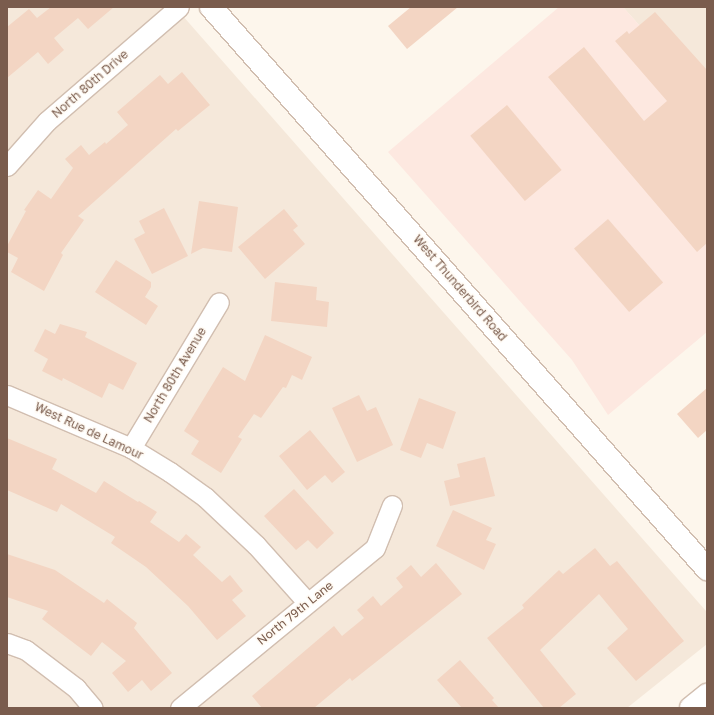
<!DOCTYPE html>
<style>
body{margin:0}
#map{position:relative;width:714px;height:715px;overflow:hidden;background:#fdf6ec;font-family:"Golos Text",sans-serif}
div>[style]{position:absolute}
[style*='--x']{left:calc(var(--x)*1px);top:calc(var(--y)*1px);width:calc(var(--w)*1px);rotate:calc(var(--a)*1deg)}
.residential>*{inset:0;background:#f5e8da}
.commercial>*{inset:0;background:#fde8e0}
.building>*{inset:0;background:#f3d5c3;transform-origin:0 0}
.roads{filter:drop-shadow(1px 0 #d1beb0) drop-shadow(-1px 0 #d1beb0) drop-shadow(0 1px #d1beb0) drop-shadow(0 -1px #d1beb0)}
.minor>*{height:19px;margin:-9.5px;padding:0 9.5px;transform-origin:9.5px;border-radius:9.5px;background:#fff}
.tertiary>*{height:22px;margin:-11px;padding:0 11px;transform-origin:11px;border-radius:11px;background:#fff}
.secondary>*{height:22px;margin:-11px;padding:0 11px;transform-origin:11px;border-radius:11px;background:#fff}
span{translate:-50% -50%;white-space:nowrap;text-align:center;line-height:1.15;-webkit-text-stroke:3px #fffaf3;paint-order:stroke}
.street-label{font-size:12px;color:#7a5c4d}
.frame{position:absolute;inset:0;border:8px solid #7a5c4d;pointer-events:none}
</style>
<div id="map">
<div class="residential">
<div style="clip-path:polygon(7px 7px,175px 7px,706px 611px,707px 644px,627px 708px,7px 708px)"></div>
<div style="clip-path:polygon(623px 7px,707px 7px,707px 101px)"></div>
</div>
<div class="commercial">
<div style="clip-path:polygon(559px 7px,623px 7px,707px 101px,707px 332px,608px 415px,572px 360px,388px 152px)"></div>
</div>
<div class="building">
<div style="clip-path:polygon(51px 7px,114px 7px,88px 29px,78px 18px,54px 38px,64px 50px,48px 64px,38px 52px,7px 78px,7px 27px,29px 9px,37px 18px)"></div>
<div style="clip-path:polygon(411px 7px,458px 7px,407px 49px,388px 26px)"></div>
<div style="clip-path:polygon(655px 12px,707px 70px,707px 243px,697px 252px,548px 77px,584px 47px,644px 121px,667px 101px,615px 41px,627px 31px,629px 34px)"></div>
<div style="clip-path:polygon(182px 72px,210px 105px,178px 131px,176px 129px,78px 216px,84px 220px,61px 253px,63px 255px,44px 291px,11px 272px,18px 258px,7px 252px,7px 246px,26px 211px,24px 210px,38px 190px,51px 199px,73px 168px,65px 159px,81px 145px,89px 155px,105px 142px,106px 144px,128px 125px,117px 112px,160px 75px,168px 84px)"></div>
<div style="left:507px;top:105px;width:85px;height:48px;rotate:50deg"></div>
<div style="clip-path:polygon(199px 201px,238px 207px,232px 252px,203px 248px,191px 254px)"></div>
<div style="clip-path:polygon(164px 208px,188px 256px,152px 274px,134px 239px,145px 233px,139px 221px)"></div>
<div style="clip-path:polygon(284px 209px,298px 226px,293px 230px,305px 244px,265px 279px,238px 247px)"></div>
<div style="left:608px;top:219px;width:84px;height:45px;rotate:49deg"></div>
<div style="clip-path:polygon(116px 260px,151px 282px,151px 287px,145px 297px,158px 306px,146px 325px,95px 292px)"></div>
<div style="clip-path:polygon(275px 282px,317px 287px,316px 300px,329px 302px,327px 327px,271px 321px)"></div>
<div style="clip-path:polygon(60px 324px,87px 332px,85px 337px,137px 363px,123px 390px,109px 383px,102px 398px,63px 378px,62px 381px,42px 371px,48px 359px,34px 351px,45px 329px,55px 334px)"></div>
<div style="clip-path:polygon(265px 335px,312px 357px,302px 380px,292px 375px,286px 388px,283px 387px,261px 418px,254px 414px,238px 437px,242px 439px,221px 473px,191px 454px,199px 441px,184px 431px,223px 367px,245px 381px)"></div>
<div style="clip-path:polygon(707px 388px,707px 430px,698px 438px,677px 414px)"></div>
<div style="clip-path:polygon(359px 395px,367px 411px,376px 407px,393px 445px,357px 462px,332px 408px)"></div>
<div style="clip-path:polygon(419px 398px,456px 412px,443px 449px,427px 443px,421px 458px,400px 450px)"></div>
<div style="clip-path:polygon(310px 430px,345px 472px,332px 483px,325px 475px,307px 490px,279px 456px)"></div>
<div style="clip-path:polygon(7px 438px,57px 459px,52px 469px,96px 493px,104px 481px,138px 502px,139px 501px,157px 512px,150px 522px,179px 542px,186px 534px,201px 547px,193px 555px,222px 582px,230px 575px,243px 591px,232px 600px,246px 616px,217px 640px,188px 606px,146px 567px,111px 543px,115px 537px,61px 504px,57px 512px,7px 490px)"></div>
<div style="clip-path:polygon(485px 457px,495px 496px,450px 506px,444px 481px,460px 477px,457px 464px)"></div>
<div style="clip-path:polygon(294px 489px,334px 533px,317px 549px,308px 540px,296px 550px,264px 516px)"></div>
<div style="clip-path:polygon(453px 510px,492px 528px,486px 540px,496px 544px,484px 570px,436px 546px)"></div>
<div style="clip-path:polygon(595px 548px,610px 566px,617px 561px,684px 641px,636px 681px,607px 648px,628px 629px,599px 594px,540px 650px,576px 694px,559px 708px,544px 708px,487px 638px,524px 608px,522px 605px,559px 570px,563px 574px)"></div>
<div style="clip-path:polygon(7px 554px,55px 570px,104px 603px,107px 599px,137px 623px,134px 628px,172px 673px,151px 691px,142px 680px,128px 692px,112px 673px,126px 661px,102px 642px,91px 656px,42px 619px,48px 611px,7px 597px)"></div>
<div style="clip-path:polygon(436px 563px,462px 594px,352px 681px,350px 678px,314px 708px,262px 708px,252px 696px,334px 626px,342px 636px,364px 618px,357px 610px,373px 596px,381px 606px,403px 587px,396px 578px,411px 565px,421px 577px)"></div>
<div style="clip-path:polygon(460px 660px,494px 698px,492px 700px,499px 708px,462px 708px,437px 680px)"></div>
</div>
<div class="roads">
<div class="minor">
<div style="--x:7;--y:166;--w:60;--a:-48.4"></div>
<div style="--x:47;--y:121;--w:174;--a:-40.8"></div>
<div style="--x:7;--y:395;--w:135;--a:23.1"></div>
<div style="--x:131;--y:448;--w:46;--a:31.6"></div>
<div style="--x:170;--y:472;--w:43;--a:35.5"></div>
<div style="--x:205;--y:497;--w:70;--a:43.3"></div>
<div style="--x:256;--y:545;--w:76;--a:48.2"></div>
<div style="--x:131;--y:448;--w:170;--a:-58.9"></div>
<div style="--x:7;--y:643;--w:20;--a:20"></div>
<div style="--x:26;--y:650;--w:63;--a:37.2"></div>
<div style="--x:76;--y:688;--w:26;--a:50"></div>
<div style="--x:180;--y:708;--w:252;--a:-39.4"></div>
<div style="--x:375;--y:548;--w:46;--a:-68.4"></div>
</div>
<div class="tertiary">
<div style="--x:691;--y:708;--w:21;--a:-39"></div>
</div>
<div class="secondary">
<div style="--x:211;--y:7;--w:750;--a:48.57"></div>
</div>
</div>
<div class="street-label">
<span style="left:90px;top:84px;rotate:-41deg">North 80th Drive</span>
<span style="left:460px;top:288px;rotate:49deg">West Thunderbird Road</span>
<span style="left:175px;top:375px;rotate:-59deg">North 80th Avenue</span>
<span style="left:89px;top:431px;rotate:25deg">West Rue de Lamour</span>
<span style="left:295px;top:613px;rotate:-39deg">North 79th Lane</span>
</div>
<div class="frame"></div>
</div>
